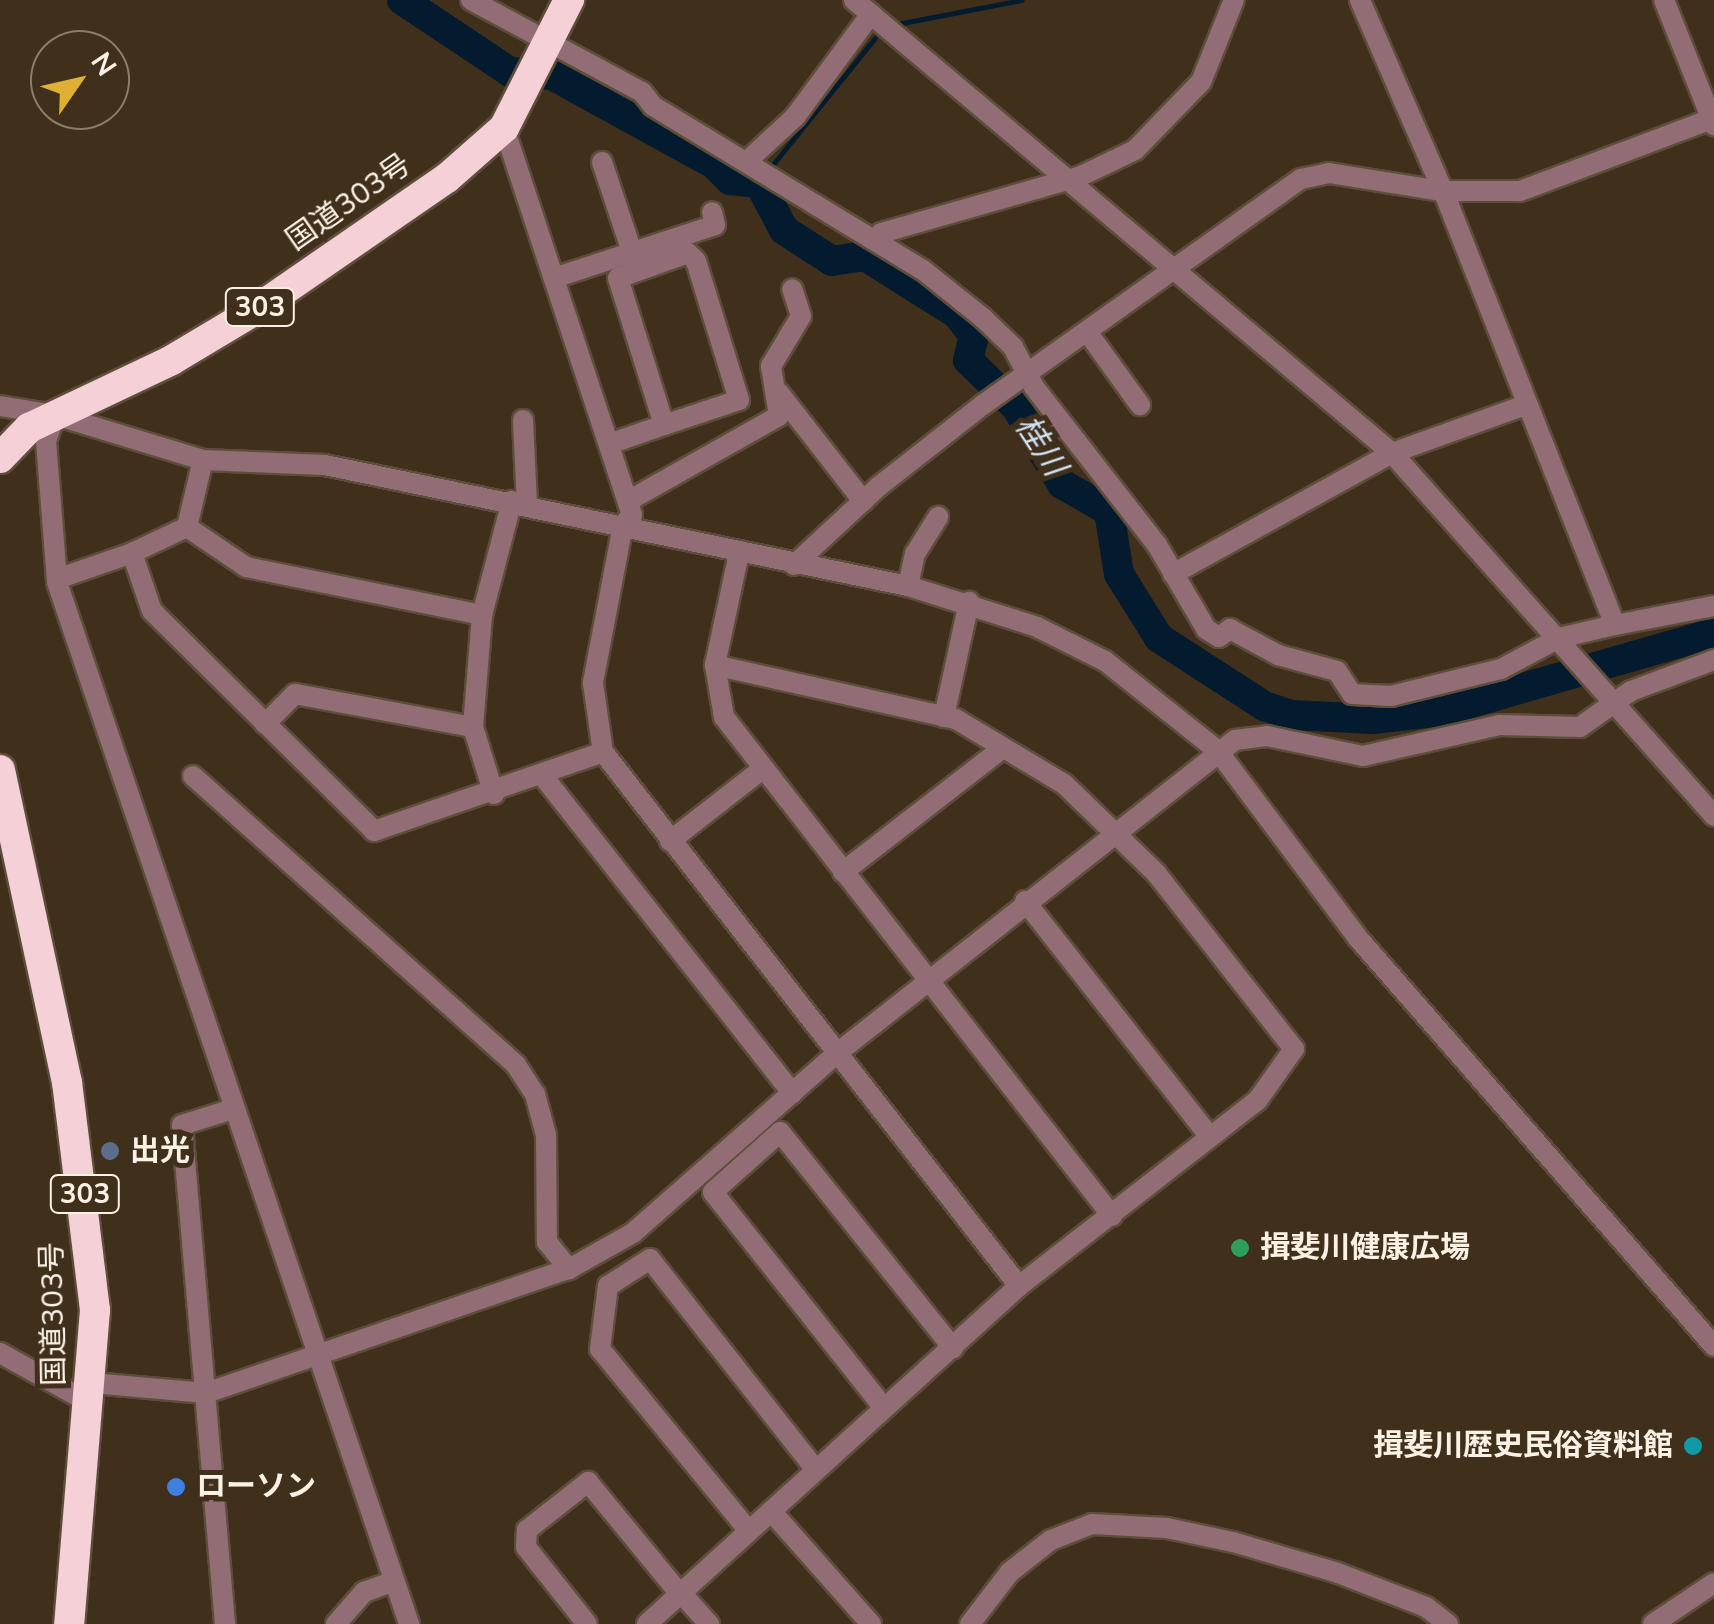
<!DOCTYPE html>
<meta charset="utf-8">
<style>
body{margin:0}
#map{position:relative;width:1714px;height:1624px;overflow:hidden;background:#3f2f1b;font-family:"Nunito Sans","Noto Sans JP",sans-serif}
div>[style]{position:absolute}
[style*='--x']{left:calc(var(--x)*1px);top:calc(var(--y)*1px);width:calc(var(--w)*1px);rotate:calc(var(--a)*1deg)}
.stream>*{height:5px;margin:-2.5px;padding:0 2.5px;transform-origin:2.5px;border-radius:2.5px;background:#041b2f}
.river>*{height:30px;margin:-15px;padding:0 15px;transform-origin:15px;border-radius:15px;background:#041b2f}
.roads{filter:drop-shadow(2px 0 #5d4e3b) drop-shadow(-2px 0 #5d4e3b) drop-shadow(0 2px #5d4e3b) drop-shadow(0 -2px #5d4e3b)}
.minor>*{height:20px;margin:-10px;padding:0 10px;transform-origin:10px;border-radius:10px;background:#936d75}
.highway>*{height:30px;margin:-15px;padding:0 15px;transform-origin:15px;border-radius:15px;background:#f6d0d7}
.dots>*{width:28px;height:28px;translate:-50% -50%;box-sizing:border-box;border:5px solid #3f2f1b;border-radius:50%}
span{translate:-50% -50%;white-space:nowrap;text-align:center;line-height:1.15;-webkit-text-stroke:10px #3f2f1b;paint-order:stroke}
.shield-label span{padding:2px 8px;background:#3f2f1b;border:2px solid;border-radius:8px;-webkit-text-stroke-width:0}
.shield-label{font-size:28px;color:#fbf1e5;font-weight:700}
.street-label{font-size:30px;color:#fbf1e5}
.poi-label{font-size:30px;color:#fbf1e5;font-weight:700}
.left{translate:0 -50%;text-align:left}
.right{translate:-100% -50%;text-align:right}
.water-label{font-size:32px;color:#d1e4f6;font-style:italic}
.north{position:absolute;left:30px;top:30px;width:100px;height:100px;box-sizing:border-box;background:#3f2f1b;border:2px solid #8a7d6c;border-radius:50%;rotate:56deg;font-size:28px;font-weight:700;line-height:40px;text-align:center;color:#fbf1e5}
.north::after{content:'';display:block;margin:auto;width:35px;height:45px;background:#deb133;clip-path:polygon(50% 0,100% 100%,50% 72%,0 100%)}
</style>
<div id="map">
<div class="stream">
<div style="--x:897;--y:24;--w:127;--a:-10.9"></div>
<div style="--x:770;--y:168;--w:167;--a:-51.1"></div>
</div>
<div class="river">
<div style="--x:402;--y:0;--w:130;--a:33.7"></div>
<div style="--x:510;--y:72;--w:42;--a:4.1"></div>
<div style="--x:552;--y:75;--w:185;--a:28.8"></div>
<div style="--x:714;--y:164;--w:23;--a:45"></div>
<div style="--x:730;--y:180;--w:29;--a:6"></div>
<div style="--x:759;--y:183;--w:53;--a:62"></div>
<div style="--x:784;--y:230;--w:57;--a:32.9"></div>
<div style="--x:832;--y:261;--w:33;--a:-9"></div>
<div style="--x:865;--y:256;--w:109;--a:32.2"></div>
<div style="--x:957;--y:314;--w:28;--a:52"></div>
<div style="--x:974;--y:336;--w:25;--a:104"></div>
<div style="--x:968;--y:360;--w:67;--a:44.4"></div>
<div style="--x:1016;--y:407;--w:90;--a:59.1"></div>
<div style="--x:1062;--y:484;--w:54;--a:29.9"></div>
<div style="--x:1109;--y:511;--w:64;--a:81"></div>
<div style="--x:1119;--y:574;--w:75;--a:58"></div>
<div style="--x:1159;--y:638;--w:125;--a:32.9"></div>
<div style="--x:1264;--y:706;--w:29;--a:18"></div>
<div style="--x:1292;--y:715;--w:81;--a:2.8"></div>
<div style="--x:1373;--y:719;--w:70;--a:-6.5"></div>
<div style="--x:1443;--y:711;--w:282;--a:-16.1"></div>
</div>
<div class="roads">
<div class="minor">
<div style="--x:471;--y:0;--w:194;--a:28.3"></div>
<div style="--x:642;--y:92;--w:18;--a:52"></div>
<div style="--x:653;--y:106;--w:316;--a:31.3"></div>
<div style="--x:923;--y:270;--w:77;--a:38.7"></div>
<div style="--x:983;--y:318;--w:42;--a:44"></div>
<div style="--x:1013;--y:347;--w:45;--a:62.3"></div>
<div style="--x:1034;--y:387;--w:200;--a:52.1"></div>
<div style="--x:1157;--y:545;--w:97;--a:59.7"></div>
<div style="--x:1206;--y:629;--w:15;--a:32"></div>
<div style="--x:1219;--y:637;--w:14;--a:-36"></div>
<div style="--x:1230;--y:629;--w:55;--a:28.4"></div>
<div style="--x:1278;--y:655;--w:61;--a:15.2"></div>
<div style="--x:1337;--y:671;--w:27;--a:57"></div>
<div style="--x:1352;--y:694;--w:39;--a:3"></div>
<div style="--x:1391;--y:696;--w:113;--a:-13.8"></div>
<div style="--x:1501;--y:669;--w:66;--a:-28.1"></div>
<div style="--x:1559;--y:638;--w:57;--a:-13.1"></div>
<div style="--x:1615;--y:625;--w:452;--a:-111.6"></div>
<div style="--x:1449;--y:205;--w:223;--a:-113.5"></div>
<div style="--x:854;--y:0;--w:703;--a:40.1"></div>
<div style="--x:1392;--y:453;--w:485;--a:48.4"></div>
<div style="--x:1664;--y:0;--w:135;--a:68.2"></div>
<div style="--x:504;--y:128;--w:408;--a:71.7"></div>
<div style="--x:632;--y:515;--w:13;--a:132"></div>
<div style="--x:623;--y:525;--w:161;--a:100.8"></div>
<div style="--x:593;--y:683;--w:70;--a:81.8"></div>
<div style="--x:603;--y:752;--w:677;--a:52.08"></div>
<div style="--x:602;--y:162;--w:95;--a:71.6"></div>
<div style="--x:746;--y:162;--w:67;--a:-42.6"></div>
<div style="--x:795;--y:117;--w:128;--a:-53.6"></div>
<div style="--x:875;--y:240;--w:9;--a:-49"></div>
<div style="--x:881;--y:233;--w:208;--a:-15.9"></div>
<div style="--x:1081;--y:176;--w:60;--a:-25.7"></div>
<div style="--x:1135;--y:150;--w:95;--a:-45.9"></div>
<div style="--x:1201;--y:82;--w:88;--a:-68.1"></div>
<div style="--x:557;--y:277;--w:166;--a:-18.2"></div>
<div style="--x:715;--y:225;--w:13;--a:-103"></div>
<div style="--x:1088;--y:333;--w:89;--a:54.2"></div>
<div style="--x:779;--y:393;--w:137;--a:52.1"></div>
<div style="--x:0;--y:406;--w:56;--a:9.3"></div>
<div style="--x:55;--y:415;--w:155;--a:16.9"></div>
<div style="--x:203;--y:460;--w:122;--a:2.3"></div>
<div style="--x:325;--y:465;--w:595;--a:11.73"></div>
<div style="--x:908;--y:586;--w:135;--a:17.6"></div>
<div style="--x:1037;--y:627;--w:76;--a:26.6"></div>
<div style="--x:1105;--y:661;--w:144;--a:38.5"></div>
<div style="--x:1218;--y:751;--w:232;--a:53.2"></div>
<div style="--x:1357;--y:937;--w:543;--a:48.88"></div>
<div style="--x:55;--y:415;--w:28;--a:109"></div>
<div style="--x:46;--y:441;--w:141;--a:85.5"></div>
<div style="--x:57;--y:582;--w:1100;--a:71.33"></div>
<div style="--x:523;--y:420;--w:84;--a:87.3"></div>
<div style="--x:609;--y:444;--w:58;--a:-19.1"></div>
<div style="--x:664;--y:425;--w:79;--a:-18.4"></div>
<div style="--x:739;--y:400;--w:145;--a:-107.2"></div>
<div style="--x:696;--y:261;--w:11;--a:-135"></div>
<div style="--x:688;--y:253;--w:74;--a:160.3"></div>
<div style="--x:618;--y:278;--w:154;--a:72.6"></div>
<div style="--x:628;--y:501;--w:173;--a:-29.4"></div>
<div style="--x:779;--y:416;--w:51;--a:-99.1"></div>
<div style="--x:771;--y:366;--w:58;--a:-59"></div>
<div style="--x:801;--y:316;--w:28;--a:-108"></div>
<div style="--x:187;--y:527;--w:61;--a:154.7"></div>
<div style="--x:132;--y:553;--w:61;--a:71"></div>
<div style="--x:152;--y:611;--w:313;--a:44.7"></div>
<div style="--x:374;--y:831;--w:242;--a:-19"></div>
<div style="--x:187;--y:527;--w:71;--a:34.1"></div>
<div style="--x:246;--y:567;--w:241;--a:11.5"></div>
<div style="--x:187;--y:527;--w:69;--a:-76.6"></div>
<div style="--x:739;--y:553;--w:115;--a:102.1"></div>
<div style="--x:715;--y:665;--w:53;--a:80.2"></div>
<div style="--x:724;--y:717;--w:632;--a:52.13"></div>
<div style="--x:794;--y:565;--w:115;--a:-42.9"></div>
<div style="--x:878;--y:487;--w:135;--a:-38.1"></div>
<div style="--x:984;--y:404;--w:389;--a:-35.4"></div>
<div style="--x:1301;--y:179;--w:29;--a:-12"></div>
<div style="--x:1329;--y:173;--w:113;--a:9.1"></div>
<div style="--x:1441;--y:191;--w:79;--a:0"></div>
<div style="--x:1520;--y:191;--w:207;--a:-20.6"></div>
<div style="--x:1173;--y:574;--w:250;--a:-28.9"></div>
<div style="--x:1392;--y:453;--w:136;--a:-19.8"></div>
<div style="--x:57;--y:579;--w:79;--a:-19.1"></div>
<div style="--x:908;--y:586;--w:33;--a:-78"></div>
<div style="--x:915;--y:554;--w:44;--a:-58.1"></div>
<div style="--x:1615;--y:625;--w:101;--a:-10.9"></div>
<div style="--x:944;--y:717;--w:118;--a:-77.7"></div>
<div style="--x:265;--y:724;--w:42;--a:-45"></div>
<div style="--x:295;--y:694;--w:181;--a:10.5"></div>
<div style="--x:542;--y:775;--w:405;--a:51.8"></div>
<div style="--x:193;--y:776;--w:433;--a:41.8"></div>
<div style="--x:516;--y:1065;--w:35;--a:57"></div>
<div style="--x:535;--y:1094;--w:42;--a:75"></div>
<div style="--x:546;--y:1135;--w:107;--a:89.5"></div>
<div style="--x:547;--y:1242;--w:35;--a:51"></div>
<div style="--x:494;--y:794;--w:70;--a:-107.4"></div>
<div style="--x:473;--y:727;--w:112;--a:-85.4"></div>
<div style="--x:482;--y:615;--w:118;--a:-75.3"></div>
<div style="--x:670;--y:841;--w:114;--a:-37.9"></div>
<div style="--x:843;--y:872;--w:202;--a:-37.8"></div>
<div style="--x:1025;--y:901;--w:298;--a:51.9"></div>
<div style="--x:0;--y:1353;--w:103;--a:29.1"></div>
<div style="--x:92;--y:1383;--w:114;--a:5"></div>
<div style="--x:206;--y:1393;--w:384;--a:-18.9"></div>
<div style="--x:569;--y:1269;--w:73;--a:-29.4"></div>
<div style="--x:633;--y:1233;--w:271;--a:-41.4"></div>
<div style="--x:836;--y:1054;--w:508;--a:-38.2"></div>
<div style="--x:1235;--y:740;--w:32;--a:-7"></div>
<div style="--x:1267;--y:736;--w:98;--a:11.8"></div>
<div style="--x:1363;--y:756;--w:140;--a:-12.8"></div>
<div style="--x:1500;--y:725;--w:80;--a:1.4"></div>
<div style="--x:1580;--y:727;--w:62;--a:-35.2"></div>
<div style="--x:1631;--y:691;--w:89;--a:-20.5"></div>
<div style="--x:884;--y:1408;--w:275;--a:-128.4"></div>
<div style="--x:713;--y:1192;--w:90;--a:-41.8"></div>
<div style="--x:780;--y:1132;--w:277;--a:51.3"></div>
<div style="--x:771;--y:1511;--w:151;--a:48.5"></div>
<div style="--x:749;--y:1531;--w:235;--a:-129.3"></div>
<div style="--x:600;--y:1349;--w:64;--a:-82.8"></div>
<div style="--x:608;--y:1286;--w:50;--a:-32.7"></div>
<div style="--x:650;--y:1259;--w:267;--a:51.8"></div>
<div style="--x:681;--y:1593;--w:42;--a:47.9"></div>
<div style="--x:225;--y:1624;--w:501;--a:-94.93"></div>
<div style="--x:182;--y:1125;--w:53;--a:-17.4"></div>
<div style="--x:336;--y:1624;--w:43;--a:-48.8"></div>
<div style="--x:364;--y:1592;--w:32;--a:-20"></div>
<div style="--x:587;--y:1624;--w:98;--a:-128.4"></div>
<div style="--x:526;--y:1547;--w:17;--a:-87"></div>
<div style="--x:527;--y:1530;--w:78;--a:-38.2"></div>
<div style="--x:588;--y:1482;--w:145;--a:50.6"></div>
<div style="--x:647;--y:1624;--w:503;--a:-42.26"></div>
<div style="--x:1019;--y:1286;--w:301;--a:-37.9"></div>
<div style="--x:1257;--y:1101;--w:64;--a:-54.6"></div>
<div style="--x:1294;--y:1049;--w:222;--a:-128.1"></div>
<div style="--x:1157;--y:874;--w:129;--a:-135.9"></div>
<div style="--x:1064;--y:784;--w:126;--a:-149"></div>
<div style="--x:956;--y:719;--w:247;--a:-167.4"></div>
<div style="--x:970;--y:1624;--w:66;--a:-52.4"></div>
<div style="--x:1010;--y:1572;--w:52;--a:-38"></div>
<div style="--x:1051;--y:1540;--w:44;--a:-21.3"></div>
<div style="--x:1092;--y:1524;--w:75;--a:3.1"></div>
<div style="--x:1167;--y:1528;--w:67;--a:12"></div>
<div style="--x:1233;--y:1542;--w:109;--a:16.4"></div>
<div style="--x:1338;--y:1573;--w:94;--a:21.1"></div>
<div style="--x:1426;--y:1607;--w:28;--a:38"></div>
<div style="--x:1653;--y:1624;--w:73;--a:-33.9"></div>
</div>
<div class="highway">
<div style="--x:0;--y:458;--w:42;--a:-46"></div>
<div style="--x:29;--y:428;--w:158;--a:-25.4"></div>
<div style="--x:172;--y:360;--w:96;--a:-30.9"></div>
<div style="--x:254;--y:311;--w:234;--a:-34.6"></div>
<div style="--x:447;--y:178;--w:76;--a:-41.3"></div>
<div style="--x:504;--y:128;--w:144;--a:-63.1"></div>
<div style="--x:0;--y:770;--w:319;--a:77.9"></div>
<div style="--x:67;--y:1082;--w:230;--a:83"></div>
<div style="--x:95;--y:1310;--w:315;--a:94.7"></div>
</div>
</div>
<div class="dots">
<div style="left:110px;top:1151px;background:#5c6f8a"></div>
<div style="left:1240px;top:1248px;background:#2e9e5b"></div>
<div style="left:1693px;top:1446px;background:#0f9aa8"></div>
<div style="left:176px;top:1487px;background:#3f7fe0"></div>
</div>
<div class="shield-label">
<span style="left:260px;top:307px">303</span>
<span style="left:85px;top:1194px">303</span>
</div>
<div class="street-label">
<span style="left:349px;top:203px;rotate:-35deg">国道303号</span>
<span style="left:54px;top:1314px;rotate:-91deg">国道303号</span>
</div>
<div class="poi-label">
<span class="left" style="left:130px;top:1151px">出光</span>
<span class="left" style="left:1260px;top:1248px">揖斐川健康広場</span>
<span class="right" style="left:1673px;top:1446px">揖斐川歴史民俗資料館</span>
<span class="left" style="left:196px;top:1487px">ローソン</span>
</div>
<div class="water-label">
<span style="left:1040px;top:446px;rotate:57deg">桂川</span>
</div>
<div class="north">N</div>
</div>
